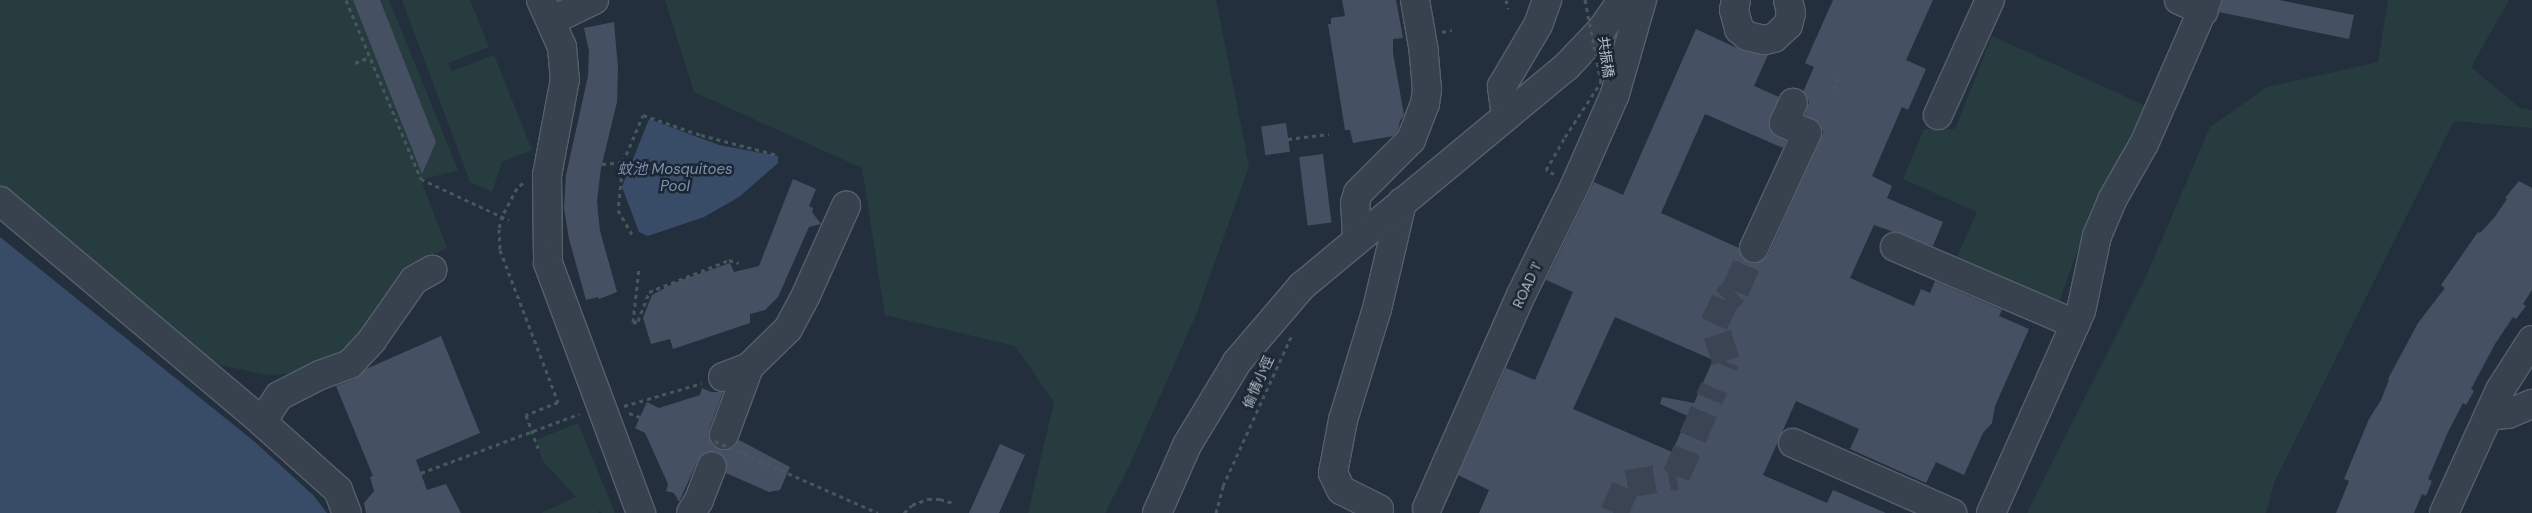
<!DOCTYPE html>
<meta charset="utf-8">
<style>
body{margin:0}
#map{position:relative;width:2532px;height:513px;overflow:hidden;background:#242f3e;font-family:"DM Sans","Noto Sans TC",sans-serif}
div>[style]{position:absolute}
[style*='--x']{left:calc(var(--x)*1px);top:calc(var(--y)*1px);width:calc(var(--w)*1px);rotate:calc(var(--a)*1deg)}
.green>*{inset:0;background:#263c3f}
.water>*{inset:0;background:#394c67}
.building>*{inset:0;background:#455162;transform-origin:0 0}
.minor-tunnel>*{height:28px;margin-top:-14px;transform-origin:0;background:repeating-linear-gradient(90deg,#3a4453 0 28px,transparent 0 42px)}
.path>*{height:3px;margin-top:-1.5px;transform-origin:0;background:repeating-linear-gradient(90deg,#44595c 0 4px,transparent 0 8px)}
.roads{filter:drop-shadow(1px 0 #565f6c) drop-shadow(-1px 0 #565f6c) drop-shadow(0 1px #565f6c) drop-shadow(0 -1px #565f6c)}
.minor>*{height:28px;margin:-14px;padding:0 14px;transform-origin:14px;border-radius:14px;background:#38414e}
.path-bridge>*{height:3px;margin-top:-1.5px;transform-origin:0;background:repeating-linear-gradient(90deg,#44595c 0 4px,transparent 0 8px)}
span{translate:-50% -50%;white-space:nowrap;text-align:center;line-height:1.15;-webkit-text-stroke:5px #1d2633;paint-order:stroke}
.street-label{font-size:14px;color:#b4bcc9}
.water-label{font-size:15px;color:#7c92b1;font-style:italic}
</style>
<div id="map">
<div class="green">
<div style="clip-path:polygon(0 0,389px 0,458px 170px,421px 180px,447px 248px,414px 264px,370px 331px,344px 352px,300px 373px,268px 375px,223px 366px,193px 350px,0 187px)"></div>
<div style="clip-path:polygon(402px 0,470px 0,489px 47px,448px 63px,452px 71px,494px 55px,532px 150px,502px 162px,492px 192px,470px 182px)"></div>
<div style="clip-path:polygon(665px 0,1216px 0,1249px 166px,1196px 315px,1129px 466px,1105px 513px,1028px 513px,1054px 402px,1015px 346px,885px 315px,862px 168px,694px 92px)"></div>
<div style="clip-path:polygon(2388px 0,2509px 0,2471px 67px,2520px 108px,2532px 110px,2532px 128px,2454px 121px,2275px 480px,2266px 513px,2027px 513px,2147px 274px,2210px 127px,2267px 87px,2378px 62px)"></div>
<div style="clip-path:polygon(1992px 36px,2148px 107px,2108px 178px,2087px 224px,2057px 308px,1955px 261px,1977px 212px,1903px 179px,1924px 129px,1955px 129px)"></div>
<div style="clip-path:polygon(578px 423px,615px 513px,602px 513px,598px 510px,599px 513px,541px 513px,576px 497px,543px 461px,536px 440px)"></div>
</div>
<div class="water">
<div style="clip-path:polygon(649px 119px,719px 145px,778px 156px,778px 163px,739px 197px,704px 217px,648px 236px,639px 232px,622px 187px)"></div>
<div style="clip-path:polygon(0 237px,255px 442px,314px 496px,327px 513px,0 513px)"></div>
</div>
<div class="building">
<div style="clip-path:polygon(353px 0,380px 0,436px 142px,422px 174px)"></div>
<div style="clip-path:polygon(1342px 0,1396px 0,1403px 38px,1393px 39px,1393px 53px,1404px 115px,1400px 121px,1398px 131px,1393px 136px,1353px 143px,1350px 130px,1345px 130px,1328px 24px,1331px 24px,1331px 18px,1345px 16px)"></div>
<div style="clip-path:polygon(evenodd,1833px 0,1933px 0,1906px 60px,1926px 69px,1908px 110px,1902px 107px,1872px 176px,1892px 186px,1887px 198px,1943px 222px,1933px 246px,1874px 225px,1850px 278px,1914px 306px,1921px 289px,1930px 293px,1935px 281px,2002px 310px,1999px 316px,2029px 329px,1995px 406px,1992px 423px,1983px 433px,1964px 475px,1936px 462px,1926px 483px,1850px 449px,1859px 429px,1796px 401px,1763px 475px,1827px 503px,1833px 490px,1886px 513px,1479px 513px,1489px 490px,1458px 475px,1506px 368px,1535px 380px,1573px 292px,1546px 280px,1594px 182px,1623px 195px,1696px 29px,1743px 51px,1768px 55px,1754px 86px,1779px 97px,1769px 125px,1772px 133px,1786px 141px,1783px 148px,1705px 114px,1661px 213px,1739px 248px,1742px 257px,1748px 262px,1756px 263px,1763px 260px,1768px 255px,1821px 139px,1823px 132px,1820px 124px,1805px 115px,1809px 102px,1803px 92px,1814px 67px,1805px 63px,1833px 0,1615px 317px,1713px 360px,1694px 403px,1662px 397px,1660px 404px,1688px 416px,1672px 452px,1573px 409px,1615px 317px)"></div>
<div style="clip-path:polygon(2222px 0,2279px 0,2354px 15px,2349px 39px,2219px 12px)"></div>
<div style="clip-path:polygon(614px 22px,618px 68px,617px 102px,601px 168px,597px 202px,600px 231px,617px 292px,599px 299px,598px 297px,586px 300px,569px 239px,564px 208px,566px 175px,588px 76px,589px 51px,584px 28px)"></div>
<div style="left:1286px;top:123px;width:29px;height:25px;rotate:82deg"></div>
<div style="left:1323px;top:154px;width:69px;height:24px;rotate:83deg"></div>
<div style="clip-path:polygon(793px 179px,816px 189px,809px 206px,813px 208px,812px 212px,821px 224px,809px 227px,778px 297px,765px 310px,750px 314px,750px 323px,673px 349px,670px 339px,651px 344px,643px 318px,652px 295px,676px 282px,730px 263px,734px 272px,759px 266px)"></div>
<div style="clip-path:polygon(2519px 181px,2532px 188px,2532px 290px,2523px 304px,2526px 306px,2516px 319px,2513px 317px,2495px 344px,2471px 389px,2474px 391px,2466px 405px,2463px 403px,2448px 432px,2428px 479px,2432px 481px,2426px 496px,2422px 494px,2414px 513px,2336px 513px,2349px 481px,2344px 479px,2369px 419px,2381px 400px,2389px 380px,2388px 379px,2418px 323px,2445px 288px,2441px 285px,2478px 232px,2480px 233px,2494px 218px,2507px 199px,2505px 198px)"></div>
<div style="clip-path:polygon(441px 336px,480px 433px,416px 460px,427px 490px,446px 484px,461px 513px,366px 513px,364px 503px,374px 491px,370px 477px,373px 476px,336px 386px,355px 379px,366px 369px)"></div>
<div style="clip-path:polygon(702px 388px,711px 392px,723px 392px,709px 430px,709px 438px,712px 445px,718px 449px,726px 450px,734px 447px,739px 440px,790px 467px,780px 490px,769px 492px,726px 473px,727px 464px,724px 457px,718px 452px,710px 451px,703px 454px,698px 460px,679px 502px,674px 493px,666px 491px,668px 484px,645px 433px,635px 428px,647px 402px,659px 408px,700px 395px)"></div>
<div style="clip-path:polygon(1000px 444px,1025px 455px,999px 513px,969px 513px)"></div>
</div>
<div class="minor-tunnel">
<div style="--x:1724;--y:366;--w:5;--a:-68"></div>
<div style="--x:1726;--y:361;--w:39;--a:-108"></div>
<div style="--x:1714;--y:324;--w:26;--a:-65"></div>
<div style="--x:1725;--y:300;--w:13;--a:-42"></div>
<div style="--x:1735;--y:291;--w:47;--a:-66.2"></div>
<div style="--x:1614;--y:513;--w:32;--a:-66"></div>
<div style="--x:1627;--y:484;--w:50;--a:-9.3"></div>
<div style="--x:1676;--y:476;--w:96;--a:-66.6"></div>
</div>
<div class="path">
<div style="--x:346;--y:0;--w:194;--a:67.3"></div>
<div style="--x:421;--y:179;--w:97;--a:25"></div>
<div style="--x:1506;--y:0;--w:9;--a:77"></div>
<div style="--x:1442;--y:32;--w:10;--a:-11"></div>
<div style="--x:355;--y:63;--w:16;--a:-22"></div>
<div style="--x:1834;--y:89;--w:12;--a:-70"></div>
<div style="--x:1288;--y:139;--w:41;--a:-7"></div>
<div style="--x:623;--y:162;--w:51;--a:-66.9"></div>
<div style="--x:643;--y:115;--w:61;--a:19"></div>
<div style="--x:701;--y:135;--w:79;--a:14.7"></div>
<div style="--x:602;--y:164;--w:21;--a:-5"></div>
<div style="--x:623;--y:162;--w:48;--a:95.9"></div>
<div style="--x:618;--y:210;--w:32;--a:60"></div>
<div style="--x:1554;--y:174;--w:9;--a:-153"></div>
<div style="--x:1546;--y:170;--w:38;--a:-60"></div>
<div style="--x:523;--y:183;--w:8;--a:140"></div>
<div style="--x:517;--y:188;--w:32;--a:118"></div>
<div style="--x:502;--y:216;--w:13;--a:103"></div>
<div style="--x:499;--y:229;--w:21;--a:87"></div>
<div style="--x:500;--y:250;--w:163;--a:69.1"></div>
<div style="--x:558;--y:402;--w:35;--a:158"></div>
<div style="--x:526;--y:415;--w:35;--a:70"></div>
<div style="--x:633;--y:322;--w:54;--a:-83.7"></div>
<div style="--x:633;--y:323;--w:5;--a:-22"></div>
<div style="--x:638;--y:321;--w:31;--a:-69"></div>
<div style="--x:649;--y:292;--w:86;--a:-21.8"></div>
<div style="--x:729;--y:260;--w:10;--a:17"></div>
<div style="--x:624;--y:406;--w:81;--a:-16.4"></div>
<div style="--x:629;--y:413;--w:12;--a:20"></div>
<div style="--x:421;--y:473;--w:169;--a:-20.5"></div>
<div style="--x:904;--y:513;--w:11;--a:-45"></div>
<div style="--x:912;--y:505;--w:17;--a:-21"></div>
<div style="--x:928;--y:499;--w:12;--a:0"></div>
<div style="--x:940;--y:499;--w:14;--a:17"></div>
<div style="--x:1216;--y:513;--w:28;--a:-75"></div>
<div style="--x:1223;--y:486;--w:164;--a:-65.5"></div>
</div>
<div class="roads">
<div class="minor">
<div style="--x:541;--y:0;--w:51;--a:65.9"></div>
<div style="--x:562;--y:47;--w:32;--a:85"></div>
<div style="--x:565;--y:79;--w:98;--a:100.6"></div>
<div style="--x:547;--y:175;--w:88;--a:89.3"></div>
<div style="--x:548;--y:263;--w:267;--a:69.6"></div>
<div style="--x:1736;--y:0;--w:10;--a:101"></div>
<div style="--x:1734;--y:10;--w:20;--a:75"></div>
<div style="--x:1739;--y:29;--w:11;--a:41"></div>
<div style="--x:1747;--y:36;--w:18;--a:13"></div>
<div style="--x:1765;--y:40;--w:9;--a:-13"></div>
<div style="--x:1774;--y:38;--w:19;--a:-43"></div>
<div style="--x:1788;--y:25;--w:12;--a:-76"></div>
<div style="--x:1791;--y:13;--w:13;--a:-103"></div>
<div style="--x:2179;--y:0;--w:27;--a:24"></div>
<div style="--x:551;--y:21;--w:48;--a:-26"></div>
<div style="--x:1938;--y:115;--w:126;--a:-65.7"></div>
<div style="--x:1506;--y:116;--w:30;--a:-98"></div>
<div style="--x:1502;--y:86;--w:71;--a:-59.5"></div>
<div style="--x:1538;--y:25;--w:27;--a:-70"></div>
<div style="--x:0;--y:201;--w:343;--a:40.1"></div>
<div style="--x:262;--y:422;--w:102;--a:41.8"></div>
<div style="--x:338;--y:490;--w:25;--a:69"></div>
<div style="--x:1357;--y:238;--w:35;--a:-93"></div>
<div style="--x:1355;--y:203;--w:10;--a:-73"></div>
<div style="--x:1358;--y:193;--w:75;--a:-45"></div>
<div style="--x:1411;--y:140;--w:39;--a:-69"></div>
<div style="--x:1425;--y:104;--w:14;--a:-82"></div>
<div style="--x:1427;--y:90;--w:38;--a:-95"></div>
<div style="--x:1424;--y:52;--w:53;--a:-99.8"></div>
<div style="--x:1895;--y:247;--w:196;--a:23.2"></div>
<div style="--x:1754;--y:248;--w:127;--a:-65.3"></div>
<div style="--x:1807;--y:133;--w:25;--a:-157"></div>
<div style="--x:1784;--y:123;--w:22;--a:-66"></div>
<div style="--x:723;--y:377;--w:28;--a:-21"></div>
<div style="--x:749;--y:367;--w:54;--a:-44.3"></div>
<div style="--x:788;--y:329;--w:38;--a:-62"></div>
<div style="--x:806;--y:295;--w:98;--a:-65.8"></div>
<div style="--x:2488;--y:416;--w:20;--a:-6"></div>
<div style="--x:2508;--y:414;--w:26;--a:-23"></div>
<div style="--x:262;--y:422;--w:31;--a:-57"></div>
<div style="--x:279;--y:396;--w:46;--a:-27.1"></div>
<div style="--x:320;--y:375;--w:32;--a:-20"></div>
<div style="--x:350;--y:364;--w:33;--a:-47"></div>
<div style="--x:372;--y:340;--w:73;--a:-55"></div>
<div style="--x:414;--y:280;--w:21;--a:-29"></div>
<div style="--x:724;--y:435;--w:72;--a:-69.8"></div>
<div style="--x:1793;--y:443;--w:174;--a:23.8"></div>
<div style="--x:1427;--y:508;--w:233;--a:-66.2"></div>
<div style="--x:1521;--y:295;--w:125;--a:-63.8"></div>
<div style="--x:1576;--y:183;--w:97;--a:-66.3"></div>
<div style="--x:1615;--y:94;--w:98;--a:-74"></div>
<div style="--x:1379;--y:509;--w:42;--a:-153.4"></div>
<div style="--x:1341;--y:490;--w:19;--a:-115"></div>
<div style="--x:1333;--y:473;--w:54;--a:-79.3"></div>
<div style="--x:1343;--y:420;--w:116;--a:-73"></div>
<div style="--x:1377;--y:309;--w:110;--a:-76.8"></div>
<div style="--x:691;--y:513;--w:15;--a:-58"></div>
<div style="--x:699;--y:500;--w:36;--a:-69"></div>
<div style="--x:1157;--y:513;--w:74;--a:-66.2"></div>
<div style="--x:1187;--y:445;--w:97;--a:-58.9"></div>
<div style="--x:1237;--y:362;--w:100;--a:-49.5"></div>
<div style="--x:1302;--y:286;--w:343;--a:-39.7"></div>
<div style="--x:1566;--y:67;--w:52;--a:-46.5"></div>
<div style="--x:1602;--y:29;--w:35;--a:-55"></div>
<div style="--x:1991;--y:513;--w:221;--a:-66"></div>
<div style="--x:2081;--y:311;--w:77;--a:-78"></div>
<div style="--x:2097;--y:236;--w:39;--a:-67"></div>
<div style="--x:2112;--y:200;--w:64;--a:-60.3"></div>
<div style="--x:2144;--y:144;--w:157;--a:-66.4"></div>
<div style="--x:2444;--y:513;--w:135;--a:-65.5"></div>
<div style="--x:2500;--y:390;--w:59;--a:-57.4"></div>
</div>
</div>
<div class="path-bridge">
<div style="--x:1565;--y:137;--w:66;--a:-56.8"></div>
<div style="--x:1601;--y:82;--w:84;--a:-101"></div>
<div style="--x:715;--y:441;--w:178;--a:23.8"></div>
</div>
<div class="street-label">
<span style="left:1606px;top:57px;rotate:82deg">共振橋</span>
<span style="left:1527px;top:285px;rotate:-65deg">ROAD 'I'</span>
<span style="left:1258px;top:382px;rotate:-66deg">偷情小徑</span>
</div>
<div class="water-label">
<span style="left:675px;top:178px">蚊池 Mosquitoes<br>Pool</span>
</div>
</div>
